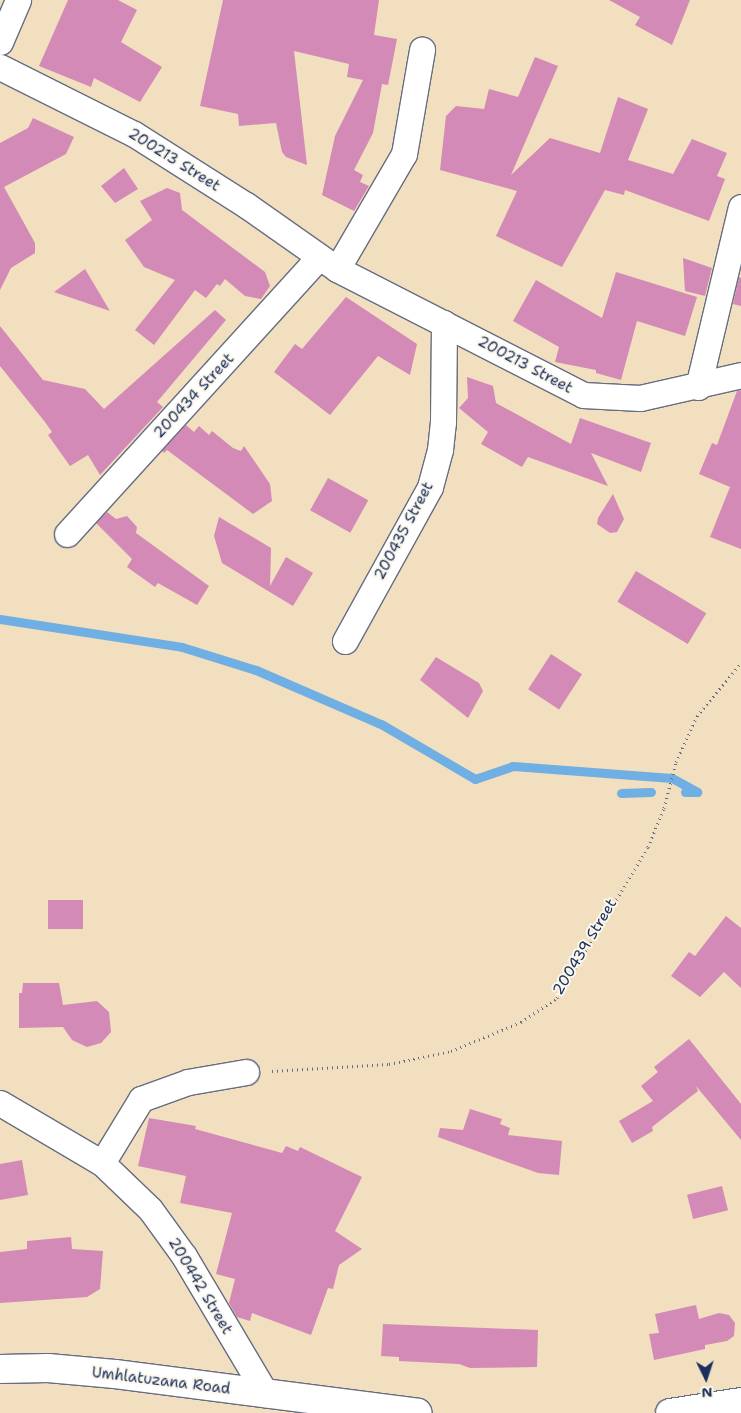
<!DOCTYPE html>
<style>
body{margin:0}
#map{position:relative;width:741px;height:1413px;overflow:hidden;background:#f1dfbf;font-family:"Shantell Sans",sans-serif}
div>[style]{position:absolute}
[style*='--x']{left:calc(var(--x)*1px);top:calc(var(--y)*1px);width:calc(var(--w)*1px);rotate:calc(var(--a)*1deg)}
.stream>*{height:9px;margin:-4.5px;padding:0 4.5px;transform-origin:4.5px;border-radius:4.5px;background:#70afe3}
.building>*{inset:0;background:#d38ab6;transform-origin:0 0}
.path>*{height:3px;margin-top:-1.5px;transform-origin:0;background:repeating-linear-gradient(90deg,#666d80 0 1px,transparent 0 5px)}
.roads{filter:drop-shadow(1px 0 #666d80) drop-shadow(-1px 0 #666d80) drop-shadow(0 1px #666d80) drop-shadow(0 -1px #666d80)}
.minor>*{height:25px;margin:-12.5px;padding:0 12.5px;transform-origin:12.5px;border-radius:12.5px;background:#fff}
.tertiary>*{height:28px;margin:-14px;padding:0 14px;transform-origin:14px;border-radius:14px;background:#fff}
span{translate:-50% -50%;white-space:nowrap;text-align:center;line-height:1.15;-webkit-text-stroke:4px #fbf7ec;paint-order:stroke}
.street-label{font-size:15px;color:#1b2f5e}
.north{position:absolute;left:681px;top:1353px;width:50px;height:50px;-webkit-text-stroke:4px #fbf7ec;paint-order:stroke;rotate:176deg;font-size:14px;font-weight:700;line-height:20px;text-align:center;color:#1b2f5e}
.north::after{content:'';display:block;margin:auto;width:18px;height:22px;background:#1b2f5e;clip-path:polygon(50% 0,100% 100%,50% 72%,0 100%)}
</style>
<div id="map">
<div class="stream">
<div style="--x:0;--y:619;--w:184;--a:8.7"></div>
<div style="--x:182;--y:647;--w:77;--a:17.3"></div>
<div style="--x:256;--y:670;--w:136;--a:23.4"></div>
<div style="--x:381;--y:724;--w:109;--a:30.3"></div>
<div style="--x:475;--y:779;--w:40;--a:-18.9"></div>
<div style="--x:513;--y:766;--w:159;--a:4.3"></div>
<div style="--x:672;--y:778;--w:29;--a:29"></div>
<div style="--x:697;--y:792;--w:12;--a:180"></div>
<div style="--x:621;--y:793;--w:30;--a:-2"></div>
</div>
<div class="building">
<div style="clip-path:polygon(68px 0,118px 0,137px 10px,121px 42px,162px 67px,140px 102px,94px 78px,91px 87px,39px 66px)"></div>
<div style="clip-path:polygon(223px 0,379px 0,374px 35px,397px 39px,388px 85px,382px 84px,373px 133px,354px 170px,363px 175px,360px 182px,369px 186px,354px 211px,322px 195px,335px 136px,363px 80px,347px 77px,349px 64px,294px 51px,307px 165px,286px 157px,282px 152px,276px 123px,239px 126px,238px 114px,200px 106px)"></div>
<div style="clip-path:polygon(609px 0,690px 0,672px 45px,635px 25px,640px 17px)"></div>
<div style="clip-path:polygon(535px 57px,558px 66px,511px 175px,550px 138px,600px 153px,618px 97px,648px 109px,628px 160px,673px 174px,692px 139px,727px 153px,717px 176px,725px 179px,709px 221px,625px 190px,624px 195px,605px 190px,562px 267px,496px 236px,517px 191px,440px 170px,446px 116px,456px 106px,484px 109px,489px 89px,518px 97px)"></div>
<div style="clip-path:polygon(33px 118px,74px 137px,66px 154px,4px 187px,35px 243px,35px 253px,11px 268px,0 290px,0 143px,28px 128px)"></div>
<div style="clip-path:polygon(124px 168px,138px 189px,115px 203px,101px 186px)"></div>
<div style="clip-path:polygon(167px 188px,180px 193px,182px 210px,265px 272px,270px 286px,261px 299px,245px 296px,225px 279px,220px 286px,217px 284px,206px 298px,195px 290px,154px 345px,135px 330px,175px 280px,144px 267px,125px 240px,152px 220px,140px 201px)"></div>
<div style="clip-path:polygon(683px 258px,712px 268px,705px 296px,685px 291px)"></div>
<div style="clip-path:polygon(85px 269px,110px 311px,54px 292px)"></div>
<div style="clip-path:polygon(616px 272px,697px 297px,685px 336px,637px 321px,621px 380px,596px 373px,596px 370px,555px 362px,559px 347px,513px 321px,536px 280px,602px 318px)"></div>
<div style="clip-path:polygon(739px 277px,741px 278px,741px 306px,733px 304px)"></div>
<div style="clip-path:polygon(346px 297px,417px 344px,410px 375px,378px 356px,330px 415px,274px 372px,295px 344px,302px 349px)"></div>
<div style="clip-path:polygon(215px 310px,226px 320px,157px 402px,163px 407px,100px 475px,88px 455px,70px 466px,48px 435px,52px 432px,45px 422px,0 366px,0 326px,43px 380px,85px 389px,104px 409px)"></div>
<div style="clip-path:polygon(467px 377px,493px 386px,496px 403px,571px 444px,580px 418px,651px 443px,641px 472px,591px 453px,608px 486px,528px 457px,522px 467px,481px 444px,488px 432px,459px 408px,468px 398px)"></div>
<div style="clip-path:polygon(741px 390px,741px 549px,710px 537px,730px 487px,699px 474px,712px 443px,717px 445px,737px 391px)"></div>
<div style="clip-path:polygon(186px 425px,194px 432px,199px 426px,209px 435px,212px 431px,233px 448px,241px 451px,244px 446px,270px 484px,272px 501px,253px 514px,167px 450px,164px 453px,162px 451px)"></div>
<div style="left:328px;top:478px;width:46px;height:37px;rotate:29deg"></div>
<div style="clip-path:polygon(613px 494px,624px 519px,617px 532px,610px 533px,597px 524px,598px 518px)"></div>
<div style="clip-path:polygon(107px 512px,116px 519px,127px 516px,137px 527px,136px 533px,209px 586px,197px 605px,158px 583px,155px 587px,127px 567px,132px 559px,96px 523px)"></div>
<div style="clip-path:polygon(219px 517px,271px 548px,270px 586px,286px 557px,313px 573px,293px 606px,222px 563px,214px 536px)"></div>
<div style="left:636px;top:571px;width:82px;height:36px;rotate:31deg"></div>
<div style="left:551px;top:654px;width:37px;height:42px;rotate:33deg"></div>
<div style="clip-path:polygon(436px 657px,479px 683px,483px 691px,468px 718px,420px 680px)"></div>
<div style="left:48px;top:900px;width:35px;height:29px"></div>
<div style="clip-path:polygon(726px 916px,741px 928px,741px 988px,724px 972px,700px 997px,671px 976px,689px 952px,695px 956px)"></div>
<div style="clip-path:polygon(23px 983px,59px 983px,63px 1005px,97px 1001px,109px 1012px,111px 1032px,101px 1043px,87px 1047px,72px 1040px,63px 1027px,19px 1028px,19px 993px,22px 993px)"></div>
<div style="clip-path:polygon(689px 1039px,741px 1104px,741px 1140px,696px 1086px,698px 1091px,652px 1127px,653px 1131px,632px 1143px,619px 1121px,653px 1101px,641px 1086px,658px 1072px,654px 1067px)"></div>
<div style="clip-path:polygon(470px 1109px,502px 1119px,500px 1124px,510px 1128px,508px 1135px,562px 1141px,559px 1175px,538px 1173px,438px 1137px,440px 1128px,463px 1130px)"></div>
<div style="clip-path:polygon(149px 1118px,196px 1126px,195px 1129px,282px 1153px,286px 1146px,298px 1151px,300px 1147px,362px 1177px,335px 1231px,362px 1249px,339px 1265px,333px 1289px,328px 1288px,311px 1335px,252px 1313px,250px 1321px,237px 1317px,229px 1303px,235px 1279px,216px 1274px,232px 1213px,180px 1203px,186px 1176px,138px 1166px)"></div>
<div style="clip-path:polygon(22px 1160px,28px 1195px,0 1200px,0 1164px)"></div>
<div style="left:722px;top:1186px;width:25px;height:36px;rotate:76deg"></div>
<div style="clip-path:polygon(71px 1237px,72px 1249px,103px 1251px,100px 1289px,87px 1297px,0 1303px,0 1252px,27px 1249px,27px 1241px)"></div>
<div style="clip-path:polygon(696px 1305px,699px 1319px,719px 1313px,729px 1315px,735px 1323px,734px 1336px,727px 1341px,705px 1345px,705px 1349px,654px 1360px,649px 1334px,659px 1333px,655px 1314px)"></div>
<div style="clip-path:polygon(383px 1324px,538px 1330px,537px 1367px,470px 1368px,459px 1364px,399px 1361px,399px 1357px,381px 1356px)"></div>
</div>
<div class="path">
<div style="--x:272;--y:1071;--w:117;--a:-3.4"></div>
<div style="--x:389;--y:1064;--w:63;--a:-11.8"></div>
<div style="--x:451;--y:1051;--w:76;--a:-22.5"></div>
<div style="--x:521;--y:1022;--w:43;--a:-33.7"></div>
<div style="--x:557;--y:998;--w:176;--a:-58.9"></div>
<div style="--x:648;--y:847;--w:42;--a:-67.7"></div>
<div style="--x:664;--y:808;--w:48;--a:-75.4"></div>
<div style="--x:676;--y:762;--w:51;--a:-65.5"></div>
<div style="--x:697;--y:716;--w:69;--a:-50.3"></div>
</div>
<div class="roads">
<div class="minor">
<div style="--x:0;--y:42;--w:46;--a:-66.8"></div>
<div style="--x:0;--y:67;--w:150;--a:26.6"></div>
<div style="--x:134;--y:134;--w:133;--a:32.4"></div>
<div style="--x:246;--y:205;--w:111;--a:35.1"></div>
<div style="--x:337;--y:269;--w:276;--a:27.1"></div>
<div style="--x:583;--y:395;--w:57;--a:3"></div>
<div style="--x:640;--y:398;--w:104;--a:-12.8"></div>
<div style="--x:337;--y:269;--w:133;--a:-59.8"></div>
<div style="--x:404;--y:154;--w:106;--a:-80.2"></div>
<div style="--x:698;--y:387;--w:185;--a:-76.6"></div>
<div style="--x:67;--y:534;--w:374;--a:-47.7"></div>
<div style="--x:345;--y:641;--w:176;--a:-61.1"></div>
<div style="--x:430;--y:487;--w:38;--a:-75"></div>
<div style="--x:440;--y:450;--w:28;--a:-84"></div>
<div style="--x:443;--y:422;--w:99;--a:-89.4"></div>
<div style="--x:0;--y:1103;--w:118;--a:30.5"></div>
<div style="--x:102;--y:1163;--w:66;--a:43.8"></div>
<div style="--x:150;--y:1209;--w:58;--a:54.1"></div>
<div style="--x:184;--y:1256;--w:161;--a:59.3"></div>
<div style="--x:102;--y:1163;--w:75;--a:-58.6"></div>
<div style="--x:141;--y:1099;--w:50;--a:-19.9"></div>
<div style="--x:188;--y:1082;--w:59;--a:-9.8"></div>
</div>
<div class="tertiary">
<div style="--x:0;--y:1369;--w:48;--a:-1.2"></div>
<div style="--x:48;--y:1368;--w:67;--a:5.1"></div>
<div style="--x:115;--y:1374;--w:305;--a:7.3"></div>
<div style="--x:670;--y:1413;--w:72;--a:-8.8"></div>
</div>
</div>
<div class="street-label">
<span style="left:174px;top:160px;rotate:32deg">200213 Street</span>
<span style="left:525px;top:365px;rotate:28deg">200213 Street</span>
<span style="left:194px;top:396px;rotate:-47deg">200434 Street</span>
<span style="left:404px;top:531px;rotate:-62deg">200435 Street</span>
<span style="left:585px;top:947px;rotate:-59deg">200439 Street</span>
<span style="left:200px;top:1286px;rotate:59deg">200442 Street</span>
<span style="left:161px;top:1381px;rotate:7deg">Umhlatuzana Road</span>
</div>
<div class="north">N</div>
</div>
